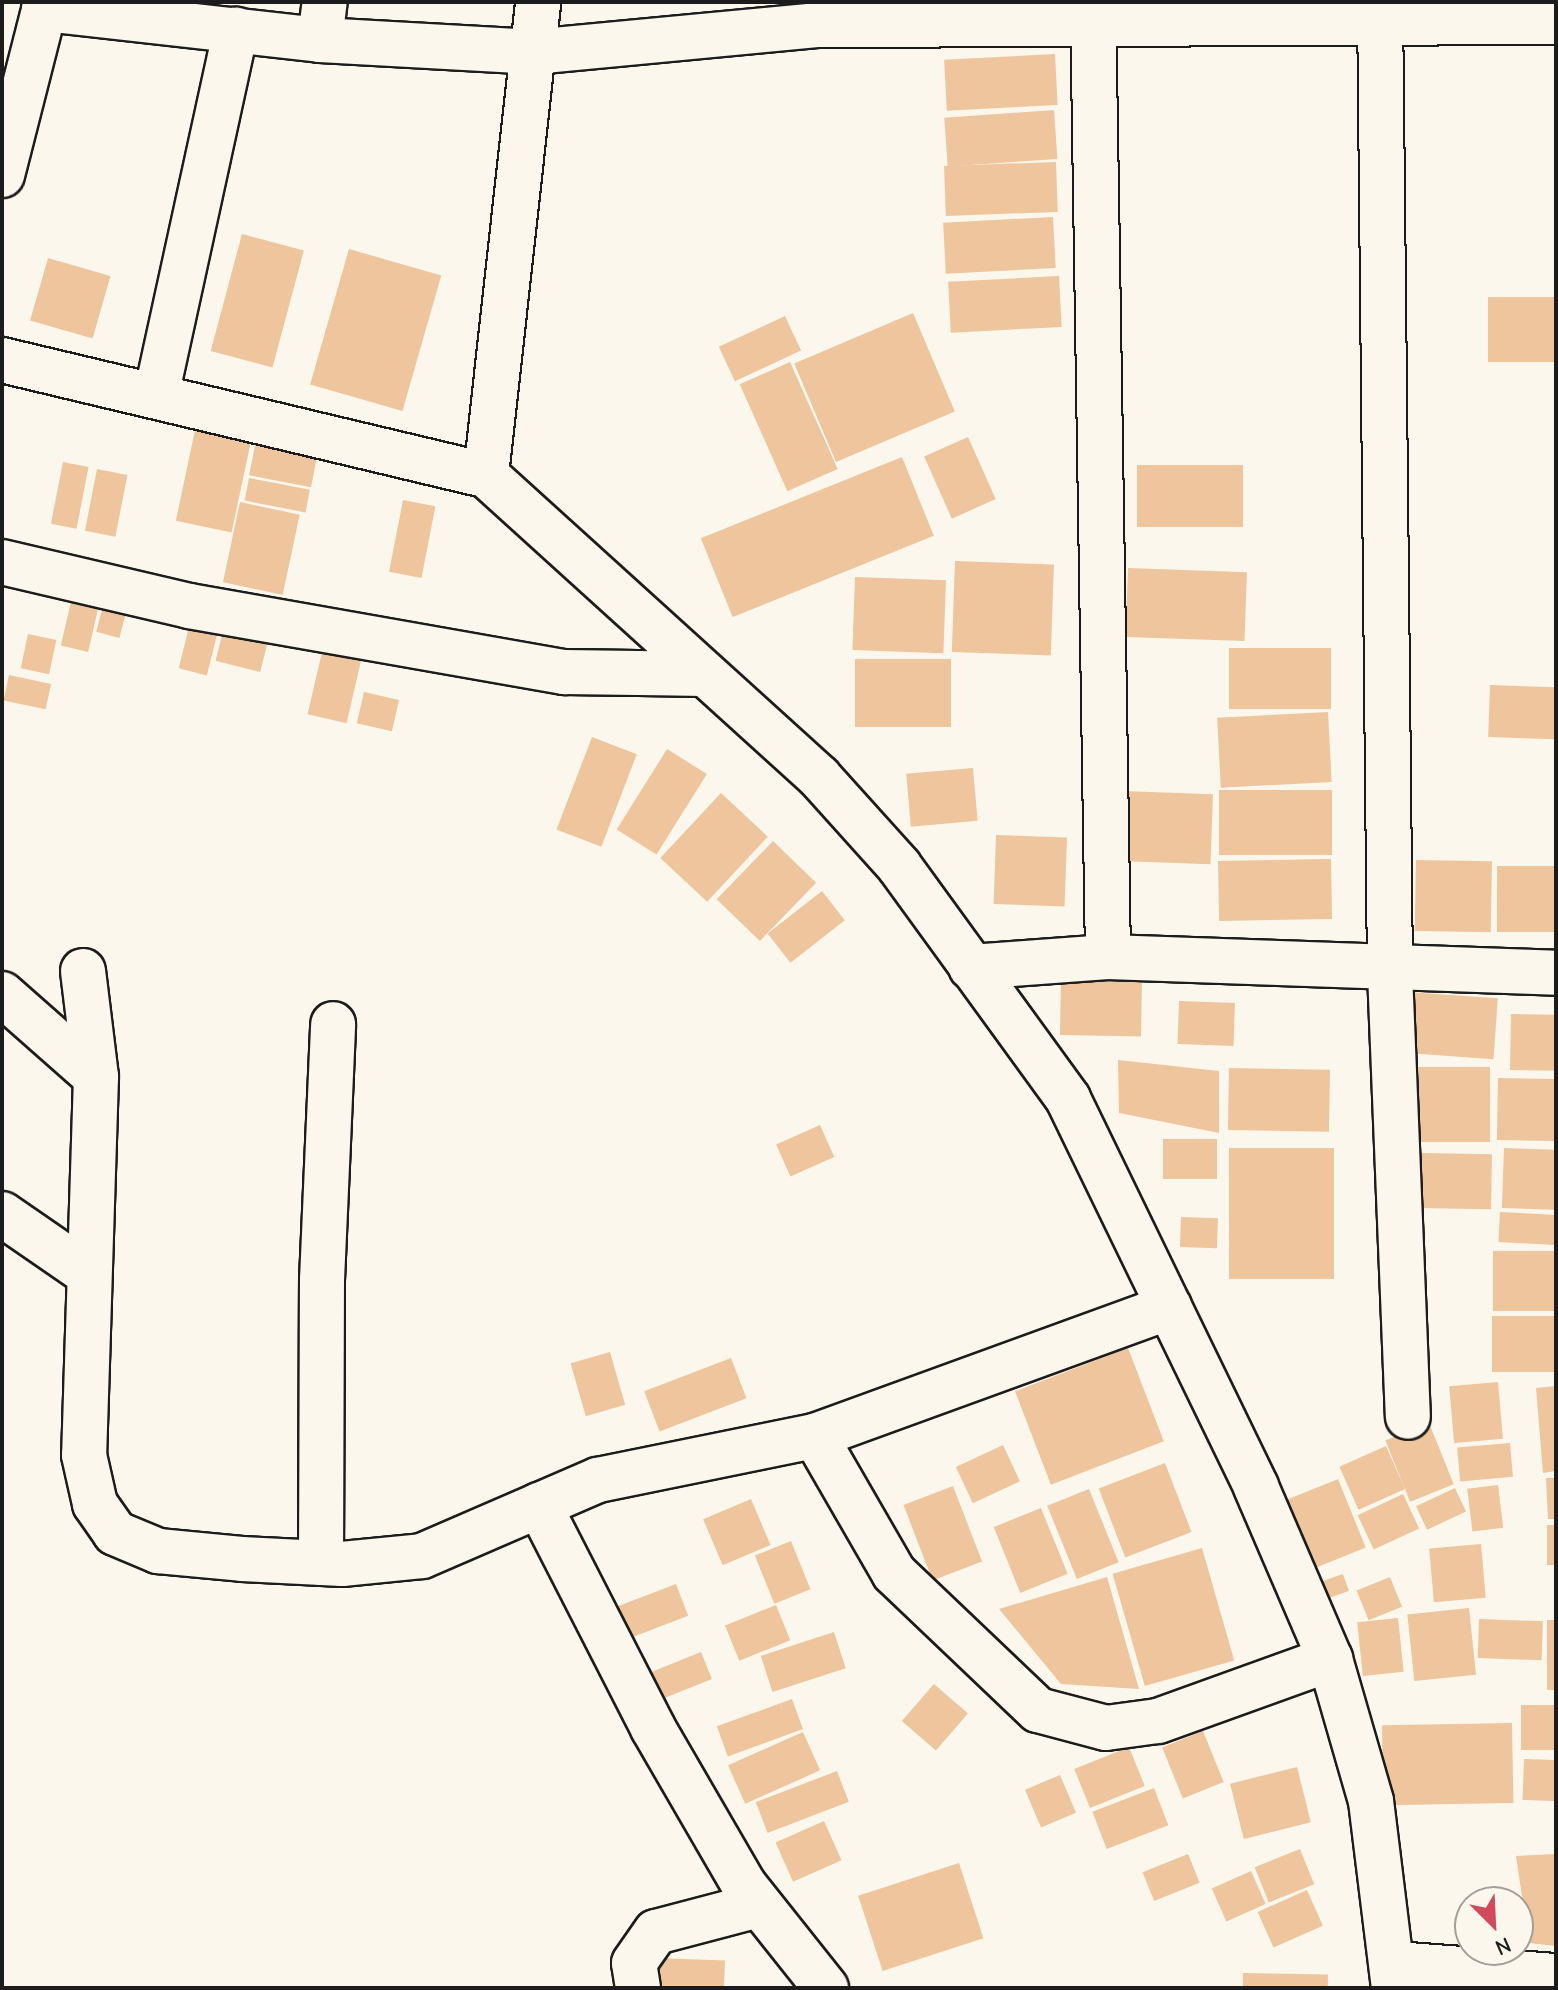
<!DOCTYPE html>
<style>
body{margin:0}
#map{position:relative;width:1558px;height:1990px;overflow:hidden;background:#fbf7ec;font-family:"Comic Neue",sans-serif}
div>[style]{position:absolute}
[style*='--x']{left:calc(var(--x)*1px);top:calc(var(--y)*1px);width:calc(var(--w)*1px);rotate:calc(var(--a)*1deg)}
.building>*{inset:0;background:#eec59d;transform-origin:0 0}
.roads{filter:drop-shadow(2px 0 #1c1c1c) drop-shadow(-2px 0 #1c1c1c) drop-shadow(0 2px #1c1c1c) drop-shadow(0 -2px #1c1c1c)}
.street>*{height:44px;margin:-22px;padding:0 22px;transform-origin:22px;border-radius:22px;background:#fbf7ec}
span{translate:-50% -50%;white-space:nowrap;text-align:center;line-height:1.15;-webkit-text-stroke:7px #fbf7ec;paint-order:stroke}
.frame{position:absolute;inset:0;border:4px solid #1c1c1c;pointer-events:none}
.north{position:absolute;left:1454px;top:1886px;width:80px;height:80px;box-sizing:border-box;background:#fbf7ec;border:2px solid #a29f99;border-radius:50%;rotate:156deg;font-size:22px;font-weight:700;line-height:32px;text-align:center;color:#1c1c1c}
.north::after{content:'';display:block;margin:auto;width:28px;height:36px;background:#d1495b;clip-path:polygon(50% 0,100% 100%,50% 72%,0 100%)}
</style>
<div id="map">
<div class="building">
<div style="left:1055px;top:54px;width:51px;height:111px;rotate:87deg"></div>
<div style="left:1054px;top:110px;width:49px;height:110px;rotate:86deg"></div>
<div style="left:1056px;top:162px;width:50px;height:112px;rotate:88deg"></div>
<div style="left:1053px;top:217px;width:51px;height:110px;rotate:87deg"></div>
<div style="left:242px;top:234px;width:64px;height:121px;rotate:15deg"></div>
<div style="left:349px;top:249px;width:96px;height:141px;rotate:16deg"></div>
<div style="left:48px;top:258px;width:65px;height:65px;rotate:16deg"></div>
<div style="left:1059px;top:276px;width:51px;height:111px;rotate:87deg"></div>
<div style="left:1556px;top:297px;width:65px;height:68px;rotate:90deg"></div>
<div style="left:913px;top:313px;width:107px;height:129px;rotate:67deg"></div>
<div style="left:785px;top:316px;width:38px;height:73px;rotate:65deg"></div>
<div style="left:790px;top:362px;width:117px;height:55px;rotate:66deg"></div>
<div style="left:197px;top:421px;width:57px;height:102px;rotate:12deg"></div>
<div style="left:257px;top:435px;width:63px;height:41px;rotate:11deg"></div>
<div style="left:968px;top:437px;width:68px;height:48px;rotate:66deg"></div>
<div style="left:902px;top:457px;width:85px;height:217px;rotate:68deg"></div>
<div style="left:63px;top:462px;width:26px;height:63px;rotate:11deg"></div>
<div style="left:1137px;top:465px;width:106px;height:62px"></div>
<div style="left:97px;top:469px;width:31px;height:63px;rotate:11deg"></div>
<div style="left:249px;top:478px;width:62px;height:23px;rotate:11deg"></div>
<div style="left:403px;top:500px;width:33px;height:73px;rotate:11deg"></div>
<div style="left:240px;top:502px;width:61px;height:82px;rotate:12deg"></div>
<div style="left:955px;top:561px;width:99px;height:91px;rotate:2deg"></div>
<div style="left:1128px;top:568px;width:119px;height:69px;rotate:2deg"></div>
<div style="left:855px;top:577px;width:91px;height:73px;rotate:2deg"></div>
<div style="left:73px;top:593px;width:28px;height:54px;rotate:13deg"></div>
<div style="left:106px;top:595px;width:24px;height:38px;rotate:15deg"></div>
<div style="left:192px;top:615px;width:29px;height:55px;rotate:14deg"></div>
<div style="left:225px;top:623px;width:46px;height:39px;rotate:14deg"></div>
<div style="left:28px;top:634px;width:29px;height:35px;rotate:12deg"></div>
<div style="left:1229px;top:648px;width:102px;height:61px"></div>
<div style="left:322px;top:652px;width:40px;height:64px;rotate:13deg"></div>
<div style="left:855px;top:659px;width:96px;height:68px"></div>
<div style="left:9px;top:675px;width:43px;height:26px;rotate:12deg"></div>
<div style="left:1490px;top:685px;width:66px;height:52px;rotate:2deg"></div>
<div style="left:364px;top:692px;width:36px;height:32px;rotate:13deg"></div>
<div style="left:1328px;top:712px;width:70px;height:111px;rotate:87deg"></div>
<div style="left:592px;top:737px;width:48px;height:99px;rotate:21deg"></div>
<div style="left:667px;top:749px;width:47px;height:95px;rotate:32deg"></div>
<div style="left:973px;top:768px;width:53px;height:67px;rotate:85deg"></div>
<div style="left:1332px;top:790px;width:65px;height:113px;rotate:90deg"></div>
<div style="left:1122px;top:791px;width:91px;height:70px;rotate:2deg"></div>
<div style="left:721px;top:793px;width:64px;height:89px;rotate:43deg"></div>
<div style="left:996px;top:835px;width:71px;height:69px;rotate:2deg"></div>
<div style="left:773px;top:841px;width:60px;height:81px;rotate:44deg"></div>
<div style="left:1331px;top:859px;width:60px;height:113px;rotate:89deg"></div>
<div style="left:1416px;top:860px;width:76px;height:71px;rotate:1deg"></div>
<div style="left:1556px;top:866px;width:66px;height:59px;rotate:90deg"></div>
<div style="left:822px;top:891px;width:37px;height:69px;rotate:52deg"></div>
<div style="left:1061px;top:978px;width:81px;height:57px;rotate:1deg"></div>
<div style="left:1407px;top:992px;width:91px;height:61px;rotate:4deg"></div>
<div style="left:1179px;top:1001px;width:56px;height:43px;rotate:2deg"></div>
<div style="left:1511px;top:1014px;width:45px;height:56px;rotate:1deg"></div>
<div style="clip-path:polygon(1118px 1060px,1219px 1071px,1219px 1133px,1119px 1113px)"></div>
<div style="left:1490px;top:1067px;width:75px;height:85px;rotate:90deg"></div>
<div style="left:1229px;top:1068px;width:101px;height:62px;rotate:1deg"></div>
<div style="left:1498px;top:1078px;width:58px;height:62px;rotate:1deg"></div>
<div style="left:820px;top:1125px;width:35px;height:48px;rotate:66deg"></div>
<div style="left:1217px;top:1139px;width:40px;height:54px;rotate:90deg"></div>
<div style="left:1334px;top:1148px;width:131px;height:105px;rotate:90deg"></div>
<div style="left:1504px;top:1148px;width:52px;height:60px;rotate:2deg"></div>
<div style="left:1420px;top:1153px;width:72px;height:55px;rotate:1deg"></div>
<div style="left:1500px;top:1212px;width:56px;height:30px;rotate:3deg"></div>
<div style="left:1181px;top:1217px;width:37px;height:30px;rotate:2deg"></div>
<div style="left:1493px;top:1251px;width:63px;height:60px"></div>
<div style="left:1556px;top:1316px;width:56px;height:64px;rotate:90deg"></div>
<div style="left:1128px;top:1348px;width:100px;height:121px;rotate:69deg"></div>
<div style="left:610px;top:1352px;width:55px;height:41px;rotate:74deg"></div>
<div style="left:731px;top:1358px;width:43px;height:93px;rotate:69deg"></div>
<div style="left:1498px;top:1382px;width:57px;height:49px;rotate:85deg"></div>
<div style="clip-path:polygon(1556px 1386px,1556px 1471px,1543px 1473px,1536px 1388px)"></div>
<div style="left:1429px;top:1423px;width:66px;height:47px;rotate:68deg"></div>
<div style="left:1510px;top:1443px;width:34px;height:53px;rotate:85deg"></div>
<div style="left:1003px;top:1445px;width:40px;height:52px;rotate:65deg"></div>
<div style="left:1386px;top:1446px;width:47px;height:51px;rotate:66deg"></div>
<div style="left:1165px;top:1463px;width:74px;height:71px;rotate:69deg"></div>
<div style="clip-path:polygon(1546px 1478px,1556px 1478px,1556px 1519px,1548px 1519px)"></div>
<div style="left:1338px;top:1479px;width:74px;height:60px;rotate:68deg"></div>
<div style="left:1498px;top:1485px;width:43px;height:31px;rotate:83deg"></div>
<div style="left:953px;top:1486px;width:81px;height:53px;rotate:69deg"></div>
<div style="left:1455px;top:1488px;width:26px;height:43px;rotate:65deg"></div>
<div style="left:1089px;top:1489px;width:79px;height:45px;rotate:68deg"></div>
<div style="left:1403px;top:1494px;width:38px;height:50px;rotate:65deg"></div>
<div style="left:751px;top:1499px;width:50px;height:52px;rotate:67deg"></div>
<div style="left:1041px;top:1508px;width:71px;height:51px;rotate:68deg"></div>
<div style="left:1547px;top:1525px;width:9px;height:40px"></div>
<div style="left:791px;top:1541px;width:52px;height:39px;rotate:68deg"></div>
<div style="left:1481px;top:1544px;width:54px;height:52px;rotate:85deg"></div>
<div style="left:1202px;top:1548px;width:117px;height:93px;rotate:74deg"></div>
<div style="left:1343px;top:1574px;width:18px;height:22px;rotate:71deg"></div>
<div style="clip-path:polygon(1107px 1577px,1139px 1689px,1061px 1684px,999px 1609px)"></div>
<div style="left:1390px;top:1577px;width:32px;height:36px;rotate:68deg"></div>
<div style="left:676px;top:1584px;width:34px;height:72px;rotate:69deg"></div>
<div style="left:776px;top:1605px;width:38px;height:55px;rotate:68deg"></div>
<div style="left:1469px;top:1608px;width:67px;height:62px;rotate:84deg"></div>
<div style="left:1398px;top:1618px;width:54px;height:41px;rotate:84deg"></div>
<div style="left:1479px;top:1619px;width:64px;height:39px;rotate:2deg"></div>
<div style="left:1547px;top:1620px;width:9px;height:70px"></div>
<div style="left:834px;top:1632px;width:38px;height:77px;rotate:72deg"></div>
<div style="left:701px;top:1652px;width:29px;height:61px;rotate:68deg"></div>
<div style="left:934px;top:1684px;width:45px;height:49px;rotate:41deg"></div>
<div style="left:792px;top:1699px;width:32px;height:80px;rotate:70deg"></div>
<div style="left:1521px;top:1705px;width:35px;height:45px"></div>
<div style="left:1512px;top:1723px;width:80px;height:130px;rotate:89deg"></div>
<div style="left:1203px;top:1731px;width:55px;height:44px;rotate:68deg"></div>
<div style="left:803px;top:1732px;width:42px;height:82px;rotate:66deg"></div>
<div style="left:1129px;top:1747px;width:42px;height:59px;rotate:68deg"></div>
<div style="left:1524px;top:1759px;width:32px;height:41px;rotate:2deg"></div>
<div style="left:1297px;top:1767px;width:57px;height:69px;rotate:76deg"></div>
<div style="left:837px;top:1771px;width:33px;height:87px;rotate:69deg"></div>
<div style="left:1060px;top:1775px;width:41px;height:38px;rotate:67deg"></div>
<div style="left:1154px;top:1788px;width:40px;height:66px;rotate:69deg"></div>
<div style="left:824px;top:1821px;width:43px;height:53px;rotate:66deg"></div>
<div style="left:1300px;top:1849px;width:38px;height:49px;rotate:68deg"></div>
<div style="left:1188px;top:1854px;width:31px;height:49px;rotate:68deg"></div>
<div style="clip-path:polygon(1556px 1854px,1556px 1946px,1529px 1943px,1516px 1856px)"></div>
<div style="left:959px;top:1863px;width:79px;height:106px;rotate:72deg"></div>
<div style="left:1251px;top:1871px;width:36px;height:43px;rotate:66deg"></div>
<div style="left:1307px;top:1890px;width:39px;height:54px;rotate:66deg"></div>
<div style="left:656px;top:1958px;width:69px;height:30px;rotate:2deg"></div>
<div style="left:1243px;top:1973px;width:85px;height:15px;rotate:1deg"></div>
</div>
<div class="roads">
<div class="street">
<div style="--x:1093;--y:2;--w:955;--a:89.1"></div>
<div style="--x:1380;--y:2;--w:970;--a:89.41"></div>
<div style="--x:1390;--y:972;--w:445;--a:87.7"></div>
<div style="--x:44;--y:9;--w:278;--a:6.4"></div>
<div style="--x:320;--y:40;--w:213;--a:3.2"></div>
<div style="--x:533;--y:52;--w:285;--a:-5.4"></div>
<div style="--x:817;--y:25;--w:739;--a:-0.23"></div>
<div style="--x:320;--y:40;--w:38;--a:-83"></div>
<div style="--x:2;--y:175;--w:179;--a:-75.7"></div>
<div style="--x:2;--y:360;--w:497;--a:13.4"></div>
<div style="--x:486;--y:475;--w:450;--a:42.2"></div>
<div style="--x:819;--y:777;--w:120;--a:48"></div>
<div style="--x:899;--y:866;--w:288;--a:54"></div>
<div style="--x:1068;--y:1099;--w:431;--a:64.1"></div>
<div style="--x:1256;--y:1487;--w:187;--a:66.7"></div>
<div style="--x:1330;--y:1659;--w:148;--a:73.9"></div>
<div style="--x:1371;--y:1801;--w:188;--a:83"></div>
<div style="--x:156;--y:396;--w:375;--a:-77.7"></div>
<div style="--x:486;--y:475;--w:476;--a:-83.7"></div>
<div style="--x:2;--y:562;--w:192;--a:13.2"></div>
<div style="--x:189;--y:606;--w:381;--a:10"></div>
<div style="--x:564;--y:672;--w:140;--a:0.8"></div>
<div style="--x:971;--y:967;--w:137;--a:-4.2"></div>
<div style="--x:1108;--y:957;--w:448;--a:2"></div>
<div style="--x:83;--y:971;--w:107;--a:83"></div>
<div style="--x:96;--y:1077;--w:378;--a:91.8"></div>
<div style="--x:84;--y:1455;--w:50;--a:77.3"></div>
<div style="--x:95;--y:1504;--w:35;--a:55"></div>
<div style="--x:115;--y:1533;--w:47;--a:22.7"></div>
<div style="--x:158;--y:1551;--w:84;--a:5.4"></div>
<div style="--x:242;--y:1559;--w:100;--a:2.9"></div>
<div style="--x:342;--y:1564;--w:80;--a:-5.7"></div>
<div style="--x:422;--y:1556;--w:192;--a:-23.4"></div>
<div style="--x:598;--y:1480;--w:221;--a:-11.5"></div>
<div style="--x:815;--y:1436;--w:158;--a:60"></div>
<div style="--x:894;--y:1573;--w:199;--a:43.6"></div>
<div style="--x:1038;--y:1710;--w:70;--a:14.8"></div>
<div style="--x:1106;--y:1728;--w:52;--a:-7.7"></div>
<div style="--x:1158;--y:1721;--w:183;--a:-19.8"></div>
<div style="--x:2;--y:994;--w:125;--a:41.4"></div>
<div style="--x:2;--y:1214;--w:102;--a:34.6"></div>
<div style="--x:815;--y:1436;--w:377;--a:-20"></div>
<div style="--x:539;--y:1505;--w:250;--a:62.9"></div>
<div style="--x:653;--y:1728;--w:181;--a:59.9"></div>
<div style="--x:744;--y:1885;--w:132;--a:51.5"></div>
<div style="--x:321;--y:1563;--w:283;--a:-89.8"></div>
<div style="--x:322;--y:1280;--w:256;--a:-87.5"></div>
<div style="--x:1395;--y:1964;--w:161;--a:4.3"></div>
<div style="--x:638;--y:1988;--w:25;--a:-99"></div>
<div style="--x:634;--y:1963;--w:38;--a:-55"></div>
<div style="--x:656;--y:1932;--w:106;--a:-14.8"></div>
</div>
</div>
<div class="frame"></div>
<div class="north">N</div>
</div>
